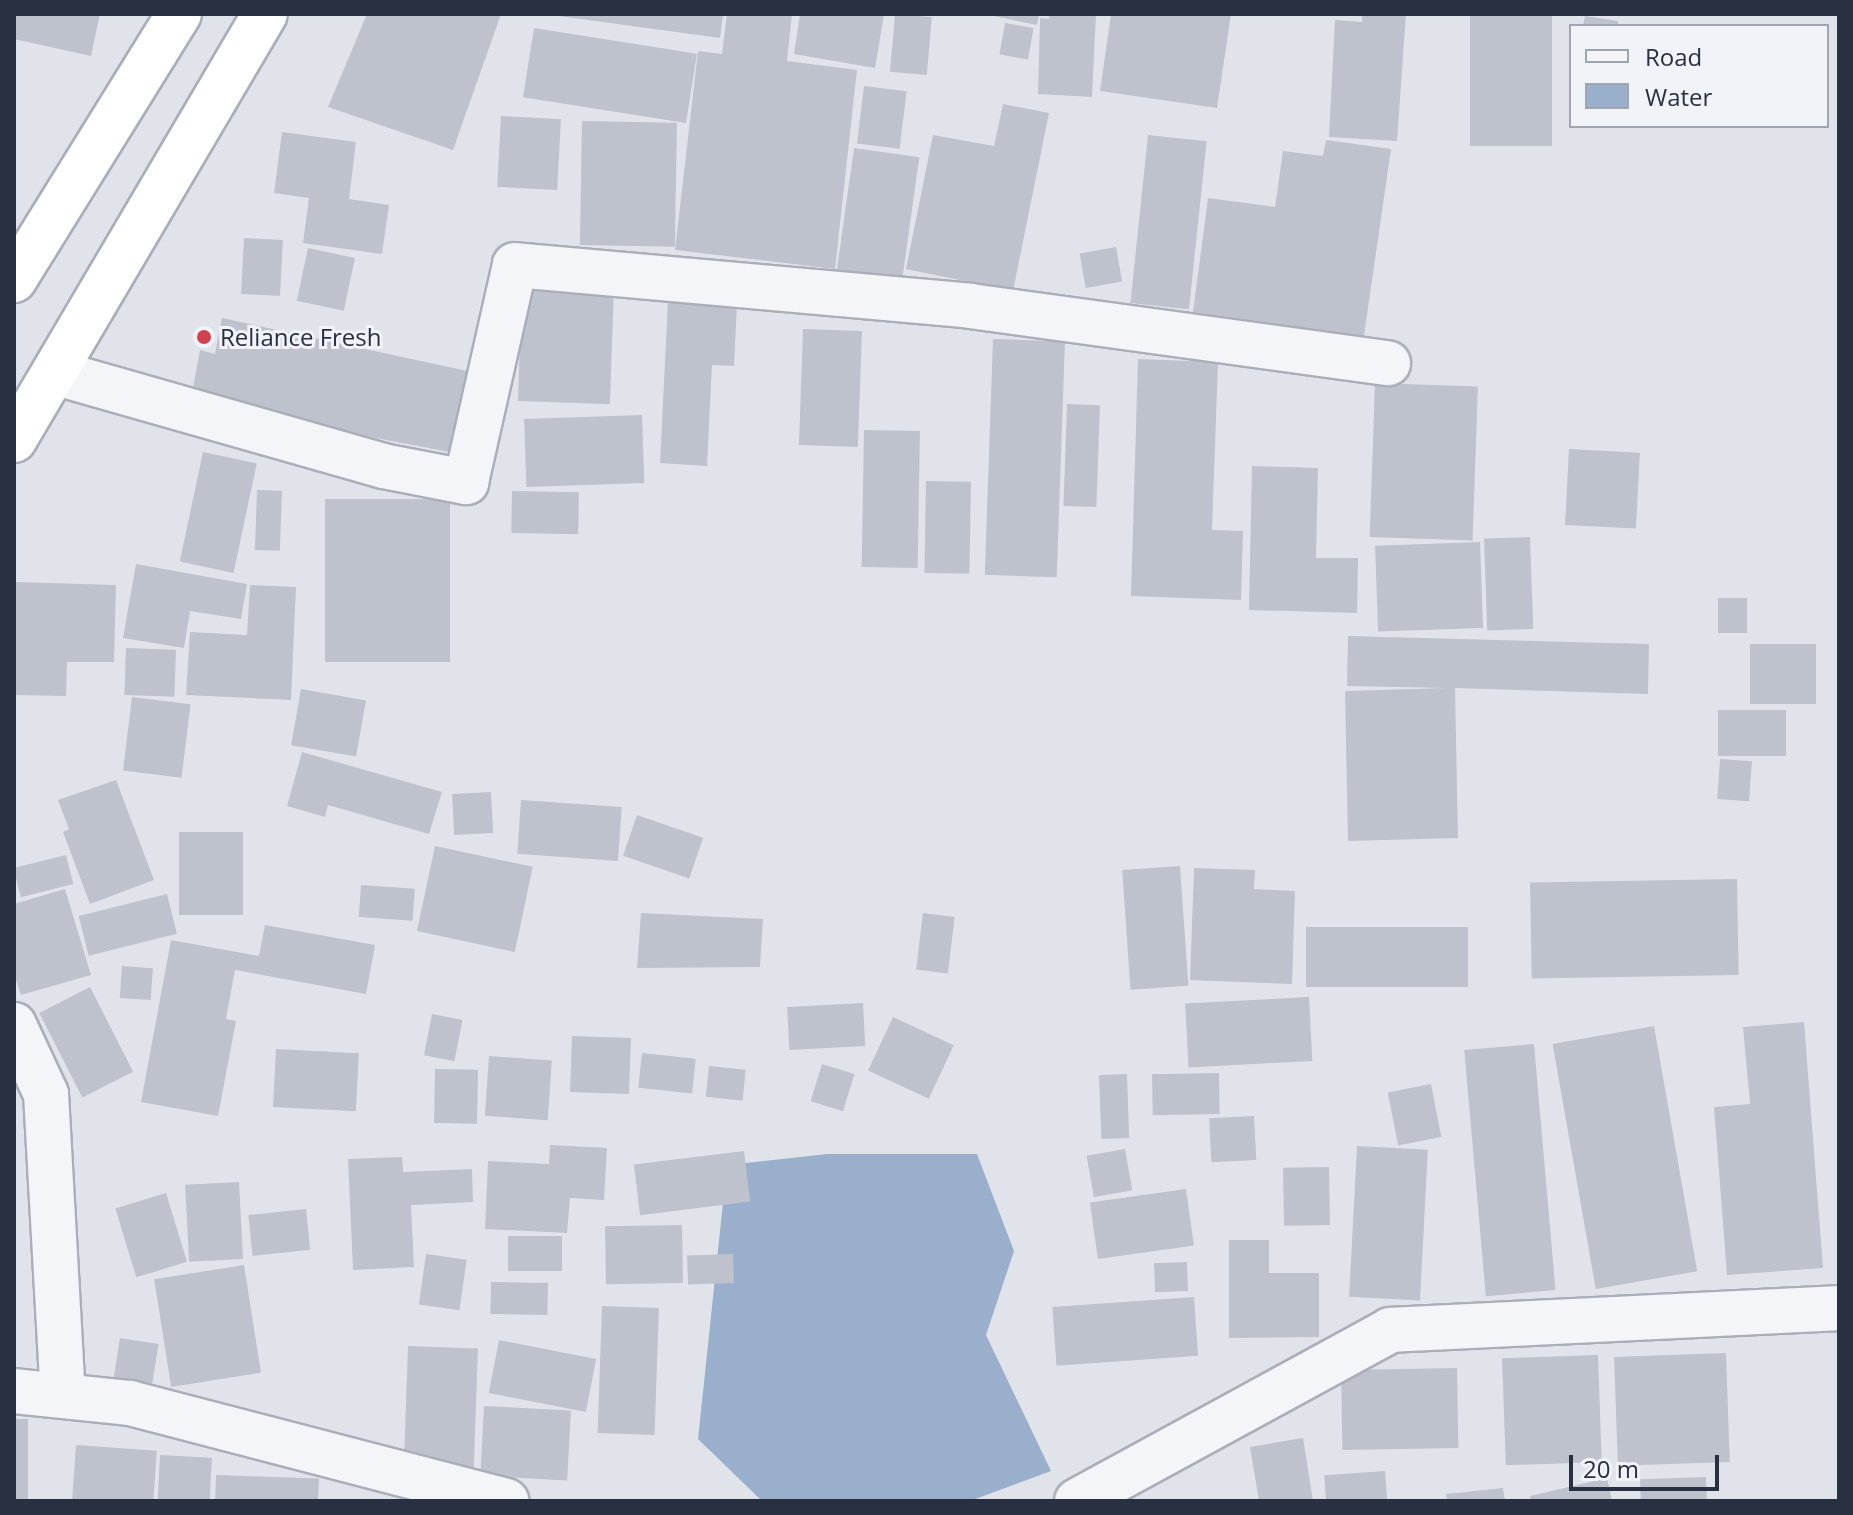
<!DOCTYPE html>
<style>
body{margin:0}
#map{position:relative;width:1853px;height:1515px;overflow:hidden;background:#e0e4ea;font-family:"Open Sans",sans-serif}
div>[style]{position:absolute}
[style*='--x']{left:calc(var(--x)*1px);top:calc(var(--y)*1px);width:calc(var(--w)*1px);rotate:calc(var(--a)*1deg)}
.water>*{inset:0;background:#9aafcb}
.building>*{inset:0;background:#bdc2cd;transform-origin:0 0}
.roads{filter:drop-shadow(2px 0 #a9aeb8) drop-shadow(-2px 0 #a9aeb8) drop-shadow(0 2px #a9aeb8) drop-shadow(0 -2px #a9aeb8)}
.minor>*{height:44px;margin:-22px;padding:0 22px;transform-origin:22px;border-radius:22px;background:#f3f5f8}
.highway>*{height:44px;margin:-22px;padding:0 22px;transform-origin:22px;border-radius:22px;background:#fff}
.dots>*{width:22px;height:22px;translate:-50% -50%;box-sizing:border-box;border:4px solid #f0f3f7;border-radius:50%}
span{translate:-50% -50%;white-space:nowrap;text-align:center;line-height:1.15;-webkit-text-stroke:6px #f0f3f7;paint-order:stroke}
.poi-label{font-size:24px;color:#283042}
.left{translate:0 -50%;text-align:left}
.frame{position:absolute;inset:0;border:16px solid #283042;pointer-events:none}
.legend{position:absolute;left:1569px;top:24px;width:260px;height:104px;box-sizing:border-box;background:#f0f3f7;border:2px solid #a0a5af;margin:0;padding:10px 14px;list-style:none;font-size:24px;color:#283042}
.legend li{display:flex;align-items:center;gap:16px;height:40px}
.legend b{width:40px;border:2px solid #a0a5af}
.scale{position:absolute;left:1569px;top:1455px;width:150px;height:36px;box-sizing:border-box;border:4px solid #283042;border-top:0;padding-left:10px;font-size:24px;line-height:28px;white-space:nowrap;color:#283042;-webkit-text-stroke:6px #f0f3f7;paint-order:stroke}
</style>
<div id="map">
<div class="water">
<div style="clip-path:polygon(827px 1154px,977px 1154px,1014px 1251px,986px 1335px,1051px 1471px,970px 1501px,762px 1501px,698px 1439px,727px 1165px)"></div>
</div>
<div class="building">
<div style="clip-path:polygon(14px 14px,100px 14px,91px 56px,14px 39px)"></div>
<div style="clip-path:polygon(367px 14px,501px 14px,453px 150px,328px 107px)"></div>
<div style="clip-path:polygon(544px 14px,723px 14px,720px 38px)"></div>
<div style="clip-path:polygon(727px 14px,792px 14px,787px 61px,857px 70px,835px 269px,675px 250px,698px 51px,722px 54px)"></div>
<div style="clip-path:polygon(800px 14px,884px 14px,875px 68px,794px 54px)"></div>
<div style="left:895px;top:14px;width:37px;height:58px;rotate:5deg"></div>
<div style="clip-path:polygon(984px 14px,1039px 14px,1037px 25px)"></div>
<div style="clip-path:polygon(1049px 14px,1096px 14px,1092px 97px,1038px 94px,1040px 18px,1049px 19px)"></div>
<div style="clip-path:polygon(1111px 14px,1231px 14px,1217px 108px,1100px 91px)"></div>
<div style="clip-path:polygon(1362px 14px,1406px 14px,1397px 141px,1329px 137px,1335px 20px,1362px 22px)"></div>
<div style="left:1470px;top:14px;width:82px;height:132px"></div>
<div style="clip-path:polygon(1585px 16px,1618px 21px,1618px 26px,1583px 26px)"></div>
<div style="left:1005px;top:23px;width:29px;height:32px;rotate:10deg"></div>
<div style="left:534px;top:28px;width:165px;height:70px;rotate:9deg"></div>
<div style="left:864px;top:86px;width:43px;height:58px;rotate:7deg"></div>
<div style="clip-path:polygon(1003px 104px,1049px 113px,1013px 291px,906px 269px,933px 135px,994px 146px)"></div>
<div style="left:501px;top:116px;width:60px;height:71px;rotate:3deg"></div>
<div style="left:582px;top:121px;width:95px;height:124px;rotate:1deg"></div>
<div style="clip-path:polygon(282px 132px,356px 142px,349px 199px,389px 205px,382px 254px,303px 243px,309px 198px,274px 193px)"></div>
<div style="left:1148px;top:135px;width:59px;height:169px;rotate:6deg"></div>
<div style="clip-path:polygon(1326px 140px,1391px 149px,1364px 336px,1193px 312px,1208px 198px,1275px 207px,1283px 151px,1323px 156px)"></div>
<div style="left:854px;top:148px;width:66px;height:126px;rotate:8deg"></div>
<div style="left:244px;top:238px;width:39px;height:56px;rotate:3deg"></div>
<div style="left:1116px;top:247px;width:35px;height:37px;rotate:80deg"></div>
<div style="left:308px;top:248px;width:48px;height:54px;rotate:12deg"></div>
<div style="left:522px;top:285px;width:92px;height:116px;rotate:2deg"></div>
<div style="clip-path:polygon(668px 301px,737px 304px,734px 366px,712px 365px,707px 466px,660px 463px)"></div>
<div style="clip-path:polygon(222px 318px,472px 372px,455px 453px,190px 403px,200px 350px,215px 354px)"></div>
<div style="left:803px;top:329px;width:59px;height:116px;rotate:2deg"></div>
<div style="left:993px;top:339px;width:72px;height:236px;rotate:2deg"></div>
<div style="clip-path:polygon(1138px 359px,1218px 362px,1212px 530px,1243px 531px,1241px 600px,1131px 596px)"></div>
<div style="left:1375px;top:383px;width:103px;height:154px;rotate:2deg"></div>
<div style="left:1067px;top:404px;width:33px;height:102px;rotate:2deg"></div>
<div style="left:642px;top:415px;width:68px;height:118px;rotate:88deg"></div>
<div style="left:864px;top:430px;width:56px;height:137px;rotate:1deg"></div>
<div style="left:1569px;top:449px;width:71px;height:76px;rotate:3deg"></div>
<div style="left:203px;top:452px;width:55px;height:112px;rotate:12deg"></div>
<div style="clip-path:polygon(1252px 466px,1318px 468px,1316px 558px,1358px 558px,1357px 613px,1249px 610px)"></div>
<div style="left:926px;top:481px;width:45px;height:92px;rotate:1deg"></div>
<div style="left:257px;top:490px;width:25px;height:60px;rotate:2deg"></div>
<div style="left:512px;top:491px;width:67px;height:42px;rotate:1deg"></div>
<div style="left:325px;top:499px;width:125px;height:163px"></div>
<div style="left:1530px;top:537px;width:92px;height:46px;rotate:88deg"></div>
<div style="left:1480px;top:542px;width:86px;height:105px;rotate:88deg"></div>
<div style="clip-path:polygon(136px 564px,247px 584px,241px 619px,190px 611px,184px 648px,123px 638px)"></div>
<div style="clip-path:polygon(14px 582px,116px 585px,114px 662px,67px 662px,66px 696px,14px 695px)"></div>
<div style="clip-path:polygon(250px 585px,296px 587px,291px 700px,186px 695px,190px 632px,247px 635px)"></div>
<div style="left:1747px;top:598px;width:35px;height:29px;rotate:90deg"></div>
<div style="clip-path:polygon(1348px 636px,1649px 644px,1648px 694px,1455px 688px,1458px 838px,1348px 841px,1345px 691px,1446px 688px,1347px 686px)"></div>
<div style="left:1750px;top:644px;width:66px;height:60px"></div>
<div style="left:126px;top:648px;width:50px;height:47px;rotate:2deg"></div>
<div style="left:301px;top:689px;width:66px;height:57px;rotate:10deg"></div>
<div style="left:132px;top:697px;width:59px;height:74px;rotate:7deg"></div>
<div style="left:1718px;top:710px;width:68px;height:46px"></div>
<div style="clip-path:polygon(302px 752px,442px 792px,429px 834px,328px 805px,325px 817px,287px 806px)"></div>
<div style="left:1720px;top:759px;width:32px;height:40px;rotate:4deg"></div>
<div style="clip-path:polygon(116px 780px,154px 880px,90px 904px,63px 832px,69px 829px,58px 800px)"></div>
<div style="left:491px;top:792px;width:41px;height:39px;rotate:87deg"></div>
<div style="left:521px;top:800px;width:101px;height:54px;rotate:4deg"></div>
<div style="left:637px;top:815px;width:70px;height:43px;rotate:19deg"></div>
<div style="left:179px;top:832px;width:64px;height:83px"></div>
<div style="left:435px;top:846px;width:100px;height:87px;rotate:12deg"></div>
<div style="left:66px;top:855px;width:30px;height:54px;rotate:76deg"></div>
<div style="left:1180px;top:866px;width:120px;height:58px;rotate:86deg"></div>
<div style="clip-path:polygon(1194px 868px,1255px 870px,1254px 889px,1295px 891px,1292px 984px,1190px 980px)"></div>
<div style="left:1737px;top:879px;width:96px;height:207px;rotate:89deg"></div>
<div style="left:361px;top:885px;width:54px;height:32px;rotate:4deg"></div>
<div style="clip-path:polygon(65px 889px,91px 975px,21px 995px,14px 973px,14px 904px)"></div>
<div style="left:167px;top:894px;width:41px;height:91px;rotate:76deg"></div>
<div style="clip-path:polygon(641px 913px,763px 919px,760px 967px,637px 968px)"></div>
<div style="left:923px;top:913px;width:32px;height:57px;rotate:7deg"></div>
<div style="clip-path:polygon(265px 925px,375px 945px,366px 994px,235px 970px,226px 1019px,236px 1021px,218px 1116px,141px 1102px,171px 940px,259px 956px)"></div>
<div style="left:1468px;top:927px;width:60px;height:162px;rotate:90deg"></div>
<div style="left:122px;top:966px;width:31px;height:32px;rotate:4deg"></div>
<div style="left:90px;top:987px;width:95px;height:57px;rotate:63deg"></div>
<div style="left:1309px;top:997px;width:64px;height:124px;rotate:87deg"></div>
<div style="left:863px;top:1003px;width:43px;height:76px;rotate:87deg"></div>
<div style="left:432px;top:1014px;width:31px;height:42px;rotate:11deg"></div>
<div style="left:893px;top:1017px;width:67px;height:59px;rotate:25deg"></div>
<div style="clip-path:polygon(1804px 1022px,1823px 1268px,1727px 1275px,1714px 1107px,1750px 1104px,1743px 1027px)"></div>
<div style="left:1654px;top:1026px;width:249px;height:103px;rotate:80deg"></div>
<div style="left:572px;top:1036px;width:59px;height:56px;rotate:2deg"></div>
<div style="left:1534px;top:1044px;width:247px;height:70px;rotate:85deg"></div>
<div style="left:276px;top:1049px;width:83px;height:58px;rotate:3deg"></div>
<div style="left:642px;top:1053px;width:54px;height:35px;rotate:6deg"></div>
<div style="left:489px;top:1056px;width:63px;height:60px;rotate:4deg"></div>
<div style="left:822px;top:1064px;width:34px;height:39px;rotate:17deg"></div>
<div style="left:709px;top:1066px;width:37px;height:31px;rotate:6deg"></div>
<div style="left:435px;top:1069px;width:43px;height:54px;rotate:1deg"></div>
<div style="left:1219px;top:1073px;width:41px;height:67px;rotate:89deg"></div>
<div style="left:1127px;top:1074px;width:64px;height:28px;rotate:88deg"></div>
<div style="left:1431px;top:1084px;width:54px;height:44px;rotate:79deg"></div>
<div style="left:1254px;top:1116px;width:44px;height:45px;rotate:87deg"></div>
<div style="clip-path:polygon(550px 1145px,607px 1148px,604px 1200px,570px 1198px,567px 1233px,485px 1229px,488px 1161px,549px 1164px)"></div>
<div style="left:1357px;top:1146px;width:71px;height:151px;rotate:3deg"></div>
<div style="left:1125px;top:1149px;width:42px;height:39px;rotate:80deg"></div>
<div style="left:744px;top:1151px;width:51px;height:111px;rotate:83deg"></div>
<div style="clip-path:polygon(402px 1157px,403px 1172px,472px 1169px,473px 1202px,411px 1205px,414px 1267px,353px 1270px,348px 1159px)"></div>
<div style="left:1329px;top:1167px;width:58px;height:46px;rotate:89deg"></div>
<div style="left:239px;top:1182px;width:77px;height:54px;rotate:87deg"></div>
<div style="left:1186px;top:1189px;width:57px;height:97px;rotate:82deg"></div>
<div style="left:166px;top:1193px;width:72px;height:53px;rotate:73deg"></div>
<div style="left:306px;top:1209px;width:41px;height:58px;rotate:84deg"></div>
<div style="left:682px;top:1225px;width:58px;height:77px;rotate:89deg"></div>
<div style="left:562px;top:1236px;width:35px;height:54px;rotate:90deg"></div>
<div style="clip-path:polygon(1229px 1240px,1269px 1240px,1269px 1273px,1319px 1273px,1319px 1337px,1229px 1338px)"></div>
<div style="left:426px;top:1254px;width:41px;height:51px;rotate:8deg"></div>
<div style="left:733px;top:1254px;width:29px;height:46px;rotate:88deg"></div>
<div style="left:1187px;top:1262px;width:29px;height:33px;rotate:88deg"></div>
<div style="left:244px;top:1265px;width:109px;height:91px;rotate:81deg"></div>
<div style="left:491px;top:1282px;width:57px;height:32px;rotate:1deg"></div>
<div style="left:1194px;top:1297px;width:59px;height:142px;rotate:86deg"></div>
<div style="left:602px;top:1306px;width:57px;height:127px;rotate:2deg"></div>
<div style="left:120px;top:1338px;width:39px;height:40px;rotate:9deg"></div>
<div style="left:499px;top:1340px;width:99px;height:54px;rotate:11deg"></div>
<div style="left:408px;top:1346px;width:70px;height:119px;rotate:2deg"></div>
<div style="left:1726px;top:1353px;width:109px;height:112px;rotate:88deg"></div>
<div style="left:1598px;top:1355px;width:107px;height:96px;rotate:88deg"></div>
<div style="left:1457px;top:1368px;width:80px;height:116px;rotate:89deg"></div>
<div style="left:484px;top:1406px;width:87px;height:70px;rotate:3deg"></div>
<div style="left:14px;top:1419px;width:14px;height:82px"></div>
<div style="clip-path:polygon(1303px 1438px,1313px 1501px,1259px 1501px,1250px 1447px)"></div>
<div style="left:76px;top:1445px;width:81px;height:56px;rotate:4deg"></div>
<div style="left:160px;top:1455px;width:52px;height:46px;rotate:3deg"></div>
<div style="left:1385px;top:1471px;width:30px;height:61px;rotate:86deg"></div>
<div style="left:216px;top:1475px;width:103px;height:26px;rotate:2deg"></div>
<div style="left:1706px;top:1477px;width:24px;height:66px;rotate:88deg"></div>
<div style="clip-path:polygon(1607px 1478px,1612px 1501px,1531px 1501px,1530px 1496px)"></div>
<div style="clip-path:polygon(1503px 1488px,1505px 1501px,1447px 1501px,1446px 1494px)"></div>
</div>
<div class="roads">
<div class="minor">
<div style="--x:57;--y:373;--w:339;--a:15.9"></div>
<div style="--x:383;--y:466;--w:85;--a:10.9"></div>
<div style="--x:466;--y:482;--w:222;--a:-77.3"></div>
<div style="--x:515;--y:265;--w:457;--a:5.1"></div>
<div style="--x:970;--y:306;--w:422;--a:7.8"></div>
<div style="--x:14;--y:1025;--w:76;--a:65.1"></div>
<div style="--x:46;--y:1094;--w:301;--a:86.8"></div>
<div style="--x:14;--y:1391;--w:117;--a:5.9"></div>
<div style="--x:130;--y:1403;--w:389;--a:14.6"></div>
<div style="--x:1077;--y:1501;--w:357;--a:-28.6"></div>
<div style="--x:1390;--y:1330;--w:450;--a:-2.8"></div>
</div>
<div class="highway">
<div style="--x:14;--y:280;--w:313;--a:-58.2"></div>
<div style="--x:14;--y:440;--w:494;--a:-59.5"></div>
</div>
</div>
<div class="dots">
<div style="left:204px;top:337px;background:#d3414e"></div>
</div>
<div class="poi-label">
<span class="left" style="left:220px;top:337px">Reliance Fresh</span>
</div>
<div class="frame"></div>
<ul class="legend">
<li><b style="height:10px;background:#f3f5f8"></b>Road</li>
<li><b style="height:22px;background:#9aafcb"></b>Water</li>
</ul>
<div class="scale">20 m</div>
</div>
